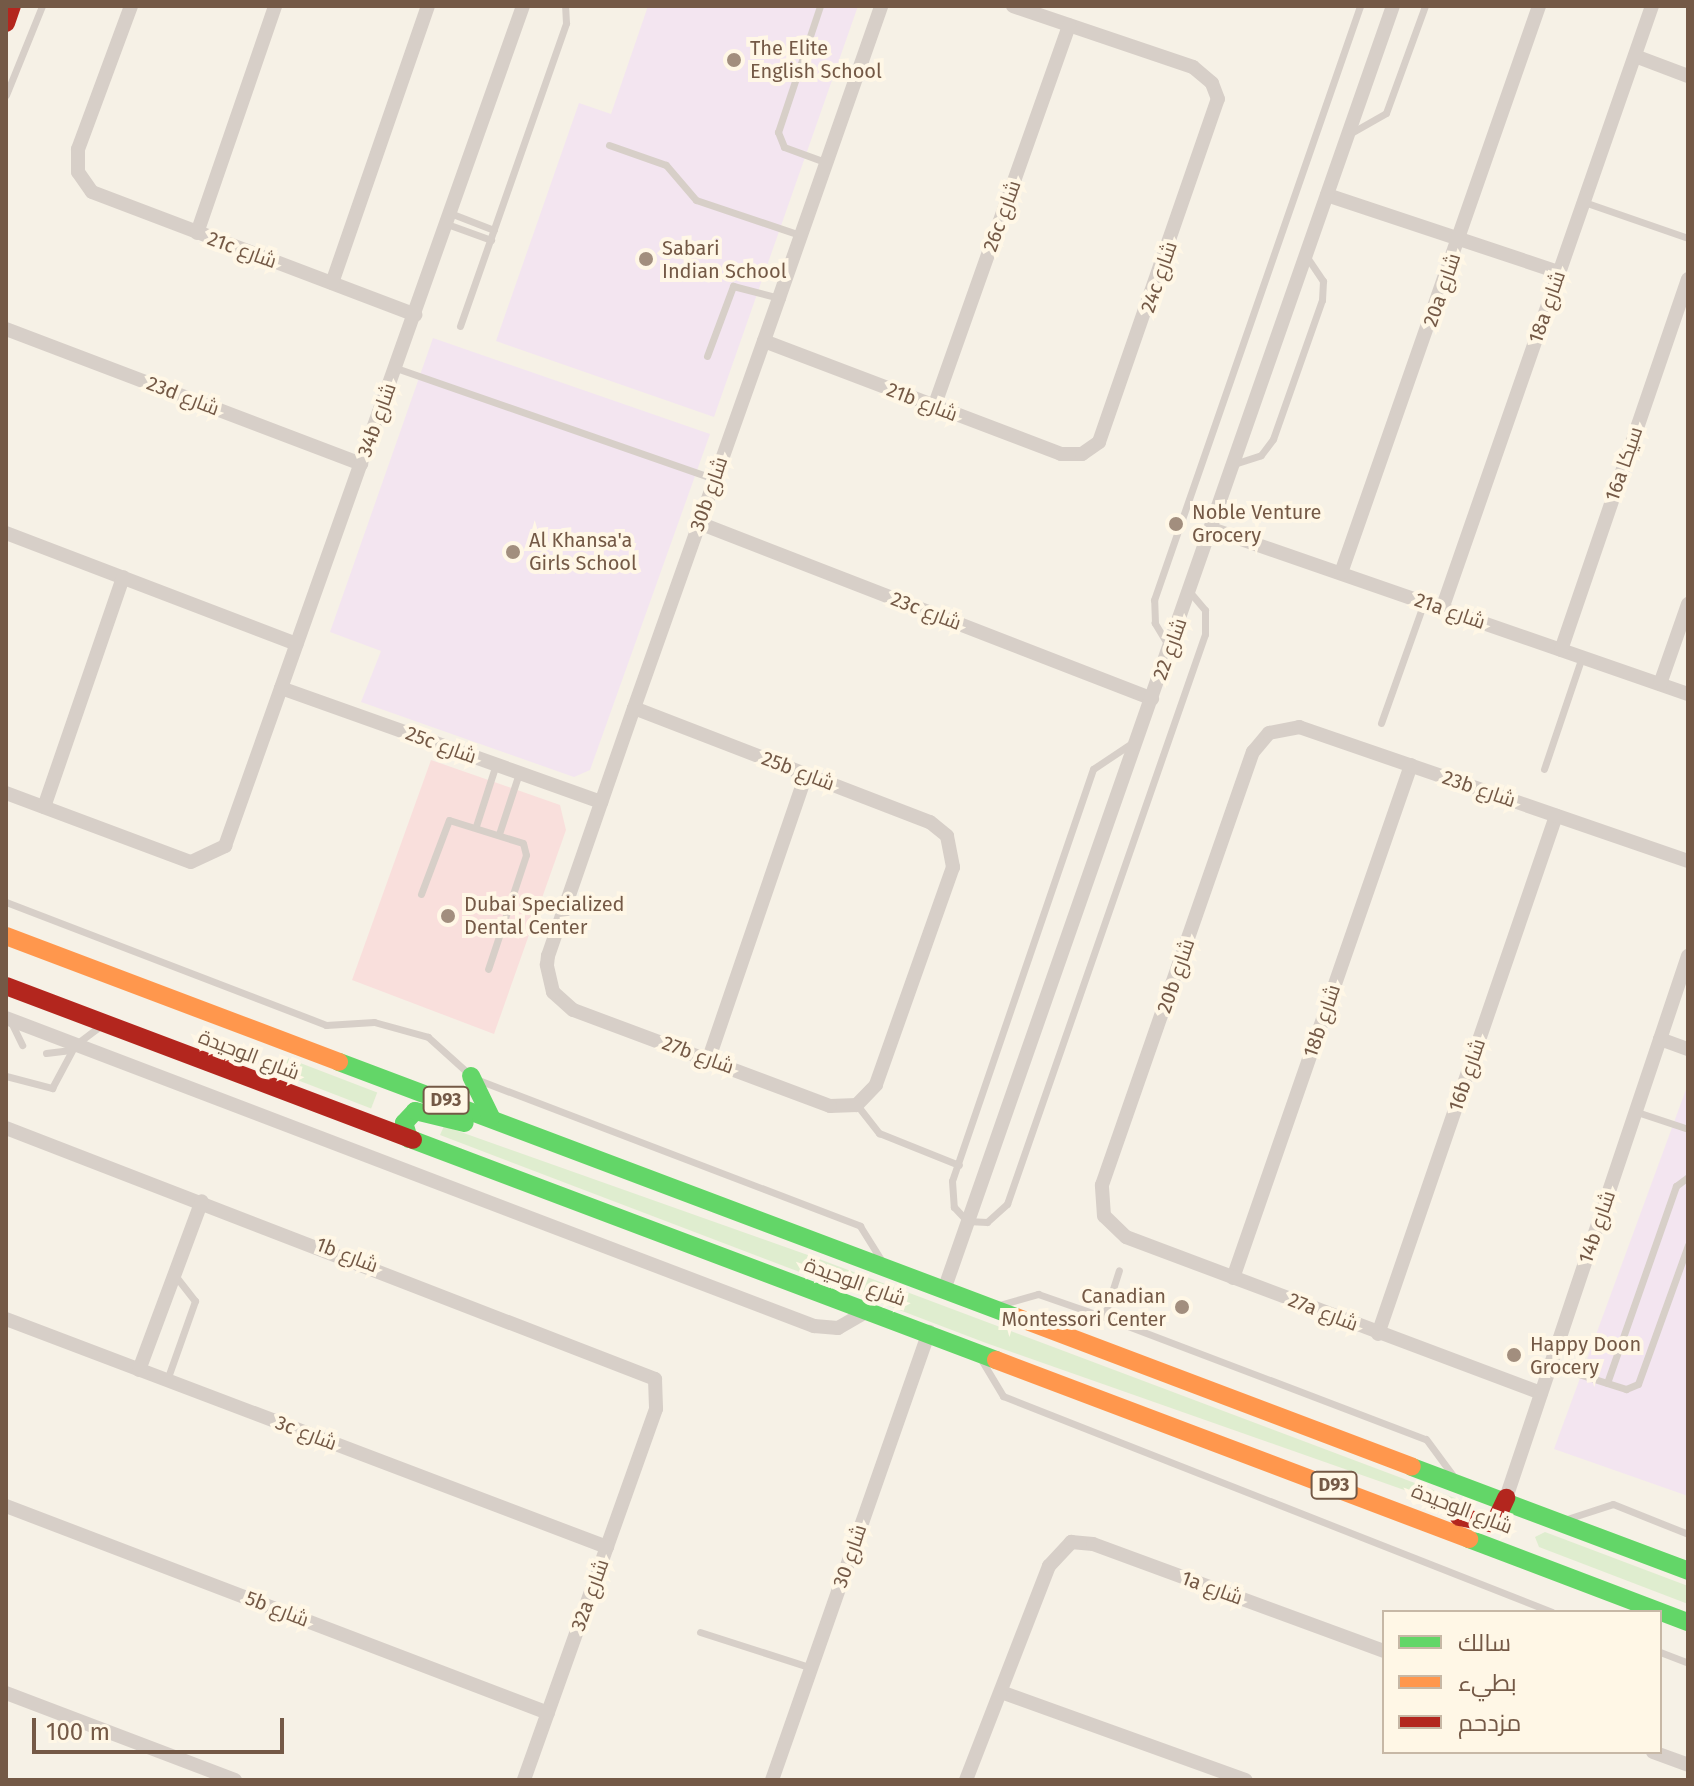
<!DOCTYPE html>
<meta charset="utf-8">
<style>
body{margin:0}
#map{position:relative;width:1694px;height:1786px;overflow:hidden;background:#f6f1e6;font-family:"Fira Sans",Cairo,sans-serif}
div>[style]{position:absolute}
[style*='--x']{left:calc(var(--x)*1px);top:calc(var(--y)*1px);width:calc(var(--w)*1px);rotate:calc(var(--a)*1deg)}
.education>*{inset:0;background:#f3e5f0}
.medical>*{inset:0;background:#f9dfdc}
.green>*{inset:0;background:#dfedcf;transform-origin:0 0}
.lane>*{height:7px;margin:-3.5px;padding:0 3.5px;transform-origin:3.5px;border-radius:3.5px;background:#d7cfc8}
.street>*{height:14px;margin:-7px;padding:0 7px;transform-origin:7px;border-radius:7px;background:#d7cfc8}
.fast>*{height:18px;margin:-9px;padding:0 9px;transform-origin:9px;border-radius:9px;background:#63d668}
.slow>*{height:18px;margin:-9px;padding:0 9px;transform-origin:9px;border-radius:9px;background:#ff974d}
.jam>*{height:18px;margin:-9px;padding:0 9px;transform-origin:9px;border-radius:9px;background:#b3261e}
.dots>*{width:22px;height:22px;translate:-50% -50%;box-sizing:border-box;border:4px solid #fff7e6;border-radius:50%}
span{translate:-50% -50%;white-space:nowrap;text-align:center;line-height:1.15;-webkit-text-stroke:8px #fff7e6;paint-order:stroke}
.shield-label span{padding:2px 6px;background:#fff7e6;border:2px solid;border-radius:6px;-webkit-text-stroke-width:0}
.shield-label{font-size:18px;color:#745946;font-weight:700}
.poi-label{font-size:20px;color:#745946}
.left{translate:0 -50%;text-align:left}
.right{translate:-100% -50%;text-align:right}
.street-label{font-size:20px;color:#745946}
.frame{position:absolute;inset:0;border:8px solid #745946;pointer-events:none}
.legend{position:absolute;left:1382px;top:1610px;width:280px;height:144px;box-sizing:border-box;background:#fff7e6;border:2px solid #c7b8a6;margin:0;padding:10px 14px;list-style:none;font-size:24px;color:#745946}
.legend li{display:flex;align-items:center;gap:16px;height:40px}
.legend b{width:40px;border:2px solid #c7b8a6}
.scale{position:absolute;left:32px;top:1718px;width:252px;height:36px;box-sizing:border-box;border:4px solid #745946;border-top:0;padding-left:10px;font-size:24px;line-height:28px;white-space:nowrap;color:#745946;-webkit-text-stroke:6px #fff7e6;paint-order:stroke}
</style>
<div id="map">
<div class="education">
<div style="clip-path:polygon(648px 6px,858px 6px,714px 417px,496px 341px,579px 103px,611px 114px)"></div>
<div style="clip-path:polygon(433px 338px,710px 434px,590px 770px,574px 777px,361px 702px,381px 651px,330px 632px)"></div>
<div style="clip-path:polygon(1688px 1084px,1688px 1496px,1554px 1449px)"></div>
</div>
<div class="medical">
<div style="clip-path:polygon(431px 760px,560px 805px,566px 830px,494px 1034px,352px 980px)"></div>
</div>
<div class="green">
<div style="left:282px;top:1056px;width:102px;height:17px;rotate:21deg"></div>
<div style="clip-path:polygon(444px 1126px,819px 1259px,1468px 1503px,1464px 1511px,986px 1343px,440px 1135px)"></div>
<div style="clip-path:polygon(1545px 1532px,1688px 1586px,1688px 1604px,1539px 1547px,1535px 1537px)"></div>
</div>
<div class="lane">
<div style="--x:820;--y:6;--w:133;--a:108.4"></div>
<div style="--x:778;--y:132;--w:16;--a:68"></div>
<div style="--x:784;--y:147;--w:44;--a:20.1"></div>
<div style="--x:6;--y:95;--w:96;--a:-68"></div>
<div style="--x:1351;--y:133;--w:40;--a:-29.7"></div>
<div style="--x:1386;--y:113;--w:114;--a:-70"></div>
<div style="--x:609;--y:145;--w:60;--a:19.3"></div>
<div style="--x:666;--y:165;--w:46;--a:49.4"></div>
<div style="--x:696;--y:200;--w:110;--a:18.6"></div>
<div style="--x:1584;--y:202;--w:110;--a:19.1"></div>
<div style="--x:450;--y:213;--w:47;--a:21.1"></div>
<div style="--x:447;--y:224;--w:47;--a:20"></div>
<div style="--x:460;--y:326;--w:321;--a:-70.7"></div>
<div style="--x:566;--y:23;--w:17;--a:-93"></div>
<div style="--x:707;--y:356;--w:75;--a:-69.6"></div>
<div style="--x:733;--y:286;--w:48;--a:14.6"></div>
<div style="--x:396;--y:368;--w:338;--a:19.2"></div>
<div style="--x:1234;--y:464;--w:28;--a:-18"></div>
<div style="--x:1261;--y:455;--w:20;--a:-53"></div>
<div style="--x:1273;--y:439;--w:147;--a:-70.6"></div>
<div style="--x:1322;--y:300;--w:19;--a:-87"></div>
<div style="--x:1323;--y:281;--w:30;--a:-124"></div>
<div style="--x:1168;--y:645;--w:26;--a:-121"></div>
<div style="--x:1155;--y:623;--w:23;--a:-92"></div>
<div style="--x:1154;--y:600;--w:629;--a:-70.87"></div>
<div style="--x:1381;--y:723;--w:128;--a:-70.4"></div>
<div style="--x:1135;--y:741;--w:50;--a:146.3"></div>
<div style="--x:1093;--y:769;--w:435;--a:108.9"></div>
<div style="--x:952;--y:1181;--w:26;--a:86"></div>
<div style="--x:954;--y:1207;--w:19;--a:47"></div>
<div style="--x:967;--y:1221;--w:20;--a:3"></div>
<div style="--x:987;--y:1222;--w:27;--a:-42"></div>
<div style="--x:1007;--y:1204;--w:603;--a:-70.84"></div>
<div style="--x:1205;--y:634;--w:24;--a:-90"></div>
<div style="--x:1205;--y:610;--w:23;--a:-130"></div>
<div style="--x:1544;--y:769;--w:118;--a:-71.3"></div>
<div style="--x:476;--y:826;--w:65;--a:-72.1"></div>
<div style="--x:499;--y:834;--w:64;--a:-71.8"></div>
<div style="--x:421;--y:894;--w:79;--a:-69.3"></div>
<div style="--x:449;--y:820;--w:77;--a:17.3"></div>
<div style="--x:523;--y:843;--w:12;--a:76"></div>
<div style="--x:526;--y:855;--w:120;--a:108.4"></div>
<div style="--x:6;--y:902;--w:343;--a:21"></div>
<div style="--x:326;--y:1025;--w:48;--a:-3.6"></div>
<div style="--x:374;--y:1022;--w:56;--a:15.5"></div>
<div style="--x:428;--y:1037;--w:57;--a:42.1"></div>
<div style="--x:10;--y:1020;--w:28;--a:64"></div>
<div style="--x:46;--y:1053;--w:25;--a:-7"></div>
<div style="--x:6;--y:1076;--w:48;--a:14.6"></div>
<div style="--x:52;--y:1088;--w:49;--a:-61.9"></div>
<div style="--x:75;--y:1045;--w:31;--a:-37"></div>
<div style="--x:481;--y:1081;--w:406;--a:20.9"></div>
<div style="--x:860;--y:1226;--w:44;--a:58.1"></div>
<div style="--x:857;--y:1105;--w:36;--a:52"></div>
<div style="--x:879;--y:1133;--w:86;--a:21.8"></div>
<div style="--x:1637;--y:1112;--w:54;--a:18.4"></div>
<div style="--x:999;--y:1305;--w:41;--a:-15.8"></div>
<div style="--x:1038;--y:1294;--w:70;--a:19.2"></div>
<div style="--x:1104;--y:1317;--w:344;--a:20.8"></div>
<div style="--x:1426;--y:1439;--w:47;--a:53.6"></div>
<div style="--x:1104;--y:1317;--w:49;--a:-72.3"></div>
<div style="--x:982;--y:1361;--w:41;--a:59"></div>
<div style="--x:1003;--y:1396;--w:590;--a:21.48"></div>
<div style="--x:1550;--y:1365;--w:80;--a:17.5"></div>
<div style="--x:1626;--y:1389;--w:13;--a:-23"></div>
<div style="--x:1638;--y:1384;--w:148;--a:-70.2"></div>
<div style="--x:167;--y:1380;--w:84;--a:-70.5"></div>
<div style="--x:195;--y:1301;--w:33;--a:-128"></div>
<div style="--x:1607;--y:1383;--w:209;--a:-70.7"></div>
<div style="--x:1676;--y:1186;--w:15;--a:-37"></div>
<div style="--x:1567;--y:1519;--w:48;--a:-18.1"></div>
<div style="--x:1613;--y:1504;--w:81;--a:21.8"></div>
<div style="--x:700;--y:1632;--w:118;--a:17.8"></div>
<div style="--x:1660;--y:1652;--w:30;--a:21"></div>
</div>
<div class="street">
<div style="--x:131;--y:6;--w:153;--a:110.3"></div>
<div style="--x:78;--y:149;--w:23;--a:90"></div>
<div style="--x:78;--y:172;--w:24;--a:55"></div>
<div style="--x:92;--y:192;--w:346;--a:20.8"></div>
<div style="--x:1635;--y:56;--w:57;--a:20.7"></div>
<div style="--x:1327;--y:195;--w:244;--a:18.4"></div>
<div style="--x:197;--y:233;--w:240;--a:-71"></div>
<div style="--x:332;--y:283;--w:293;--a:-70.9"></div>
<div style="--x:6;--y:329;--w:380;--a:20.8"></div>
<div style="--x:764;--y:341;--w:318;--a:20.8"></div>
<div style="--x:1061;--y:454;--w:21;--a:0"></div>
<div style="--x:1082;--y:454;--w:21;--a:-35"></div>
<div style="--x:1099;--y:442;--w:363;--a:-70.9"></div>
<div style="--x:1218;--y:99;--w:17;--a:-111"></div>
<div style="--x:1212;--y:83;--w:25;--a:-140"></div>
<div style="--x:1193;--y:67;--w:190;--a:-161.3"></div>
<div style="--x:934;--y:407;--w:405;--a:-70.5"></div>
<div style="--x:699;--y:523;--w:486;--a:21.2"></div>
<div style="--x:1212;--y:529;--w:504;--a:19.12"></div>
<div style="--x:6;--y:533;--w:311;--a:20.9"></div>
<div style="--x:1341;--y:573;--w:601;--a:-70.75"></div>
<div style="--x:1442;--y:609;--w:639;--a:-70.8"></div>
<div style="--x:1561;--y:650;--w:392;--a:-71.1"></div>
<div style="--x:1660;--y:684;--w:85;--a:-70.7"></div>
<div style="--x:281;--y:688;--w:340;--a:19.6"></div>
<div style="--x:634;--y:708;--w:317;--a:21.1"></div>
<div style="--x:930;--y:822;--w:22;--a:39"></div>
<div style="--x:947;--y:836;--w:32;--a:79"></div>
<div style="--x:953;--y:867;--w:231;--a:109.5"></div>
<div style="--x:876;--y:1085;--w:28;--a:134"></div>
<div style="--x:857;--y:1105;--w:27;--a:178"></div>
<div style="--x:830;--y:1106;--w:274;--a:-159.5"></div>
<div style="--x:573;--y:1010;--w:27;--a:-138"></div>
<div style="--x:553;--y:992;--w:28;--a:-103"></div>
<div style="--x:547;--y:965;--w:9;--a:-84"></div>
<div style="--x:548;--y:956;--w:262;--a:-70.9"></div>
<div style="--x:634;--y:708;--w:243;--a:-70.5"></div>
<div style="--x:715;--y:479;--w:192;--a:-70.5"></div>
<div style="--x:779;--y:298;--w:309;--a:-70.7"></div>
<div style="--x:6;--y:793;--w:197;--a:20.5"></div>
<div style="--x:191;--y:862;--w:38;--a:-25"></div>
<div style="--x:225;--y:846;--w:891;--a:-70.47"></div>
<div style="--x:44;--y:807;--w:243;--a:-71"></div>
<div style="--x:6;--y:1018;--w:865;--a:20.87"></div>
<div style="--x:814;--y:1326;--w:24;--a:5"></div>
<div style="--x:838;--y:1328;--w:36;--a:-30"></div>
<div style="--x:1660;--y:1039;--w:30;--a:20"></div>
<div style="--x:709;--y:1058;--w:300;--a:-71.1"></div>
<div style="--x:6;--y:1128;--w:696;--a:21.14"></div>
<div style="--x:655;--y:1379;--w:30;--a:88"></div>
<div style="--x:656;--y:1409;--w:394;--a:109.6"></div>
<div style="--x:1233;--y:1278;--w:543;--a:-70.86"></div>
<div style="--x:944;--y:1290;--w:1360;--a:-70.73"></div>
<div style="--x:6;--y:1319;--w:643;--a:20.78"></div>
<div style="--x:1378;--y:1334;--w:548;--a:-71.04"></div>
<div style="--x:139;--y:1370;--w:180;--a:-69.6"></div>
<div style="--x:1541;--y:1393;--w:443;--a:-159.4"></div>
<div style="--x:1126;--y:1237;--w:30;--a:-136"></div>
<div style="--x:1104;--y:1216;--w:31;--a:-94"></div>
<div style="--x:1102;--y:1185;--w:459;--a:-70.8"></div>
<div style="--x:1253;--y:752;--w:25;--a:-50"></div>
<div style="--x:1269;--y:733;--w:31;--a:-11"></div>
<div style="--x:1299;--y:727;--w:411;--a:19"></div>
<div style="--x:1506;--y:1498;--w:572;--a:-71.44"></div>
<div style="--x:6;--y:1506;--w:580;--a:20.9"></div>
<div style="--x:1001;--y:1692;--w:260;--a:19.8"></div>
<div style="--x:6;--y:1693;--w:245;--a:20.8"></div>
<div style="--x:1653;--y:1752;--w:37;--a:20"></div>
<div style="--x:772;--y:1780;--w:475;--a:-70.7"></div>
<div style="--x:966;--y:1780;--w:230;--a:-68.8"></div>
<div style="--x:1049;--y:1566;--w:33;--a:-47"></div>
<div style="--x:1071;--y:1542;--w:22;--a:5"></div>
<div style="--x:1093;--y:1544;--w:310;--a:20.2"></div>
</div>
<div class="fast">
<div style="--x:339;--y:1062;--w:723;--a:20.64"></div>
<div style="--x:471;--y:1076;--w:46;--a:64"></div>
<div style="--x:409;--y:1139;--w:17;--a:-107"></div>
<div style="--x:404;--y:1123;--w:16;--a:-47"></div>
<div style="--x:415;--y:1111;--w:51;--a:13.5"></div>
<div style="--x:413;--y:1140;--w:623;--a:20.67"></div>
<div style="--x:1412;--y:1467;--w:295;--a:20.6"></div>
<div style="--x:1469;--y:1539;--w:234;--a:20.8"></div>
</div>
<div class="slow">
<div style="--x:6;--y:936;--w:356;--a:20.7"></div>
<div style="--x:1016;--y:1317;--w:423;--a:20.7"></div>
<div style="--x:996;--y:1360;--w:506;--a:20.73"></div>
</div>
<div class="jam">
<div style="--x:6;--y:23;--w:18;--a:-71"></div>
<div style="--x:6;--y:986;--w:435;--a:20.7"></div>
<div style="--x:1459;--y:1517;--w:36;--a:11"></div>
<div style="--x:1494;--y:1524;--w:29;--a:-65"></div>
</div>
<div class="dots">
<div style="left:734px;top:60px;background:#a28e7e"></div>
<div style="left:646px;top:259px;background:#a28e7e"></div>
<div style="left:1176px;top:524px;background:#a28e7e"></div>
<div style="left:513px;top:552px;background:#a28e7e"></div>
<div style="left:448px;top:916px;background:#a28e7e"></div>
<div style="left:1182px;top:1307px;background:#a28e7e"></div>
<div style="left:1514px;top:1355px;background:#a28e7e"></div>
</div>
<div class="shield-label">
<span style="left:446px;top:1100px">D93</span>
<span style="left:1334px;top:1485px">D93</span>
</div>
<div class="poi-label">
<span class="left" style="left:750px;top:60px">The Elite<br>English School</span>
<span class="left" style="left:662px;top:260px">Sabari<br>Indian School</span>
<span class="left" style="left:1192px;top:524px">Noble Venture<br>Grocery</span>
<span class="left" style="left:529px;top:552px">Al Khansa'a<br>Girls School</span>
<span class="left" style="left:464px;top:916px">Dubai Specialized<br>Dental Center</span>
<span class="right" style="left:1166px;top:1308px">Canadian<br>Montessori Center</span>
<span class="left" style="left:1530px;top:1356px">Happy Doon<br>Grocery</span>
</div>
<div class="street-label">
<span style="left:1002px;top:216px;rotate:-70deg">26c شارع</span>
<span style="left:242px;top:250px;rotate:20deg">21c شارع</span>
<span style="left:1159px;top:277px;rotate:-71deg">24c شارع</span>
<span style="left:1442px;top:290px;rotate:-71deg">20a شارع</span>
<span style="left:1547px;top:307px;rotate:-71deg">18a شارع</span>
<span style="left:183px;top:396px;rotate:21deg">23d شارع</span>
<span style="left:922px;top:402px;rotate:21deg">21b شارع</span>
<span style="left:377px;top:420px;rotate:-70deg">34b شارع</span>
<span style="left:1624px;top:464px;rotate:-71deg">16a سيكا</span>
<span style="left:709px;top:494px;rotate:-71deg">30b شارع</span>
<span style="left:926px;top:611px;rotate:21deg">23c شارع</span>
<span style="left:1450px;top:611px;rotate:19deg">21a شارع</span>
<span style="left:1170px;top:649px;rotate:-70deg">شارع 22</span>
<span style="left:441px;top:745px;rotate:20deg">25c شارع</span>
<span style="left:798px;top:771px;rotate:21deg">25b شارع</span>
<span style="left:1479px;top:789px;rotate:19deg">23b شارع</span>
<span style="left:1176px;top:976px;rotate:-71deg">20b شارع</span>
<span style="left:1322px;top:1021px;rotate:-71deg">18b شارع</span>
<span style="left:249px;top:1055px;rotate:21deg">شارع الوحيدة</span>
<span style="left:698px;top:1055px;rotate:20deg">27b شارع</span>
<span style="left:1467px;top:1075px;rotate:-71deg">16b شارع</span>
<span style="left:1597px;top:1227px;rotate:-71deg">14b شارع</span>
<span style="left:347px;top:1255px;rotate:21deg">1b شارع</span>
<span style="left:855px;top:1282px;rotate:20deg">شارع الوحيدة</span>
<span style="left:1323px;top:1312px;rotate:21deg">27a شارع</span>
<span style="left:306px;top:1433px;rotate:21deg">3c شارع</span>
<span style="left:1462px;top:1509px;rotate:21deg">شارع الوحيدة</span>
<span style="left:850px;top:1556px;rotate:-71deg">شارع 30</span>
<span style="left:1212px;top:1588px;rotate:20deg">1a شارع</span>
<span style="left:590px;top:1595px;rotate:-70deg">32a شارع</span>
<span style="left:277px;top:1609px;rotate:21deg">5b شارع</span>
</div>
<div class="frame"></div>
<ul class="legend">
<li><b style="height:10px;background:#63d668"></b>سالك</li>
<li><b style="height:10px;background:#ff974d"></b>بطيء</li>
<li><b style="height:10px;background:#b3261e"></b>مزدحم</li>
</ul>
<div class="scale">100 m</div>
</div>
